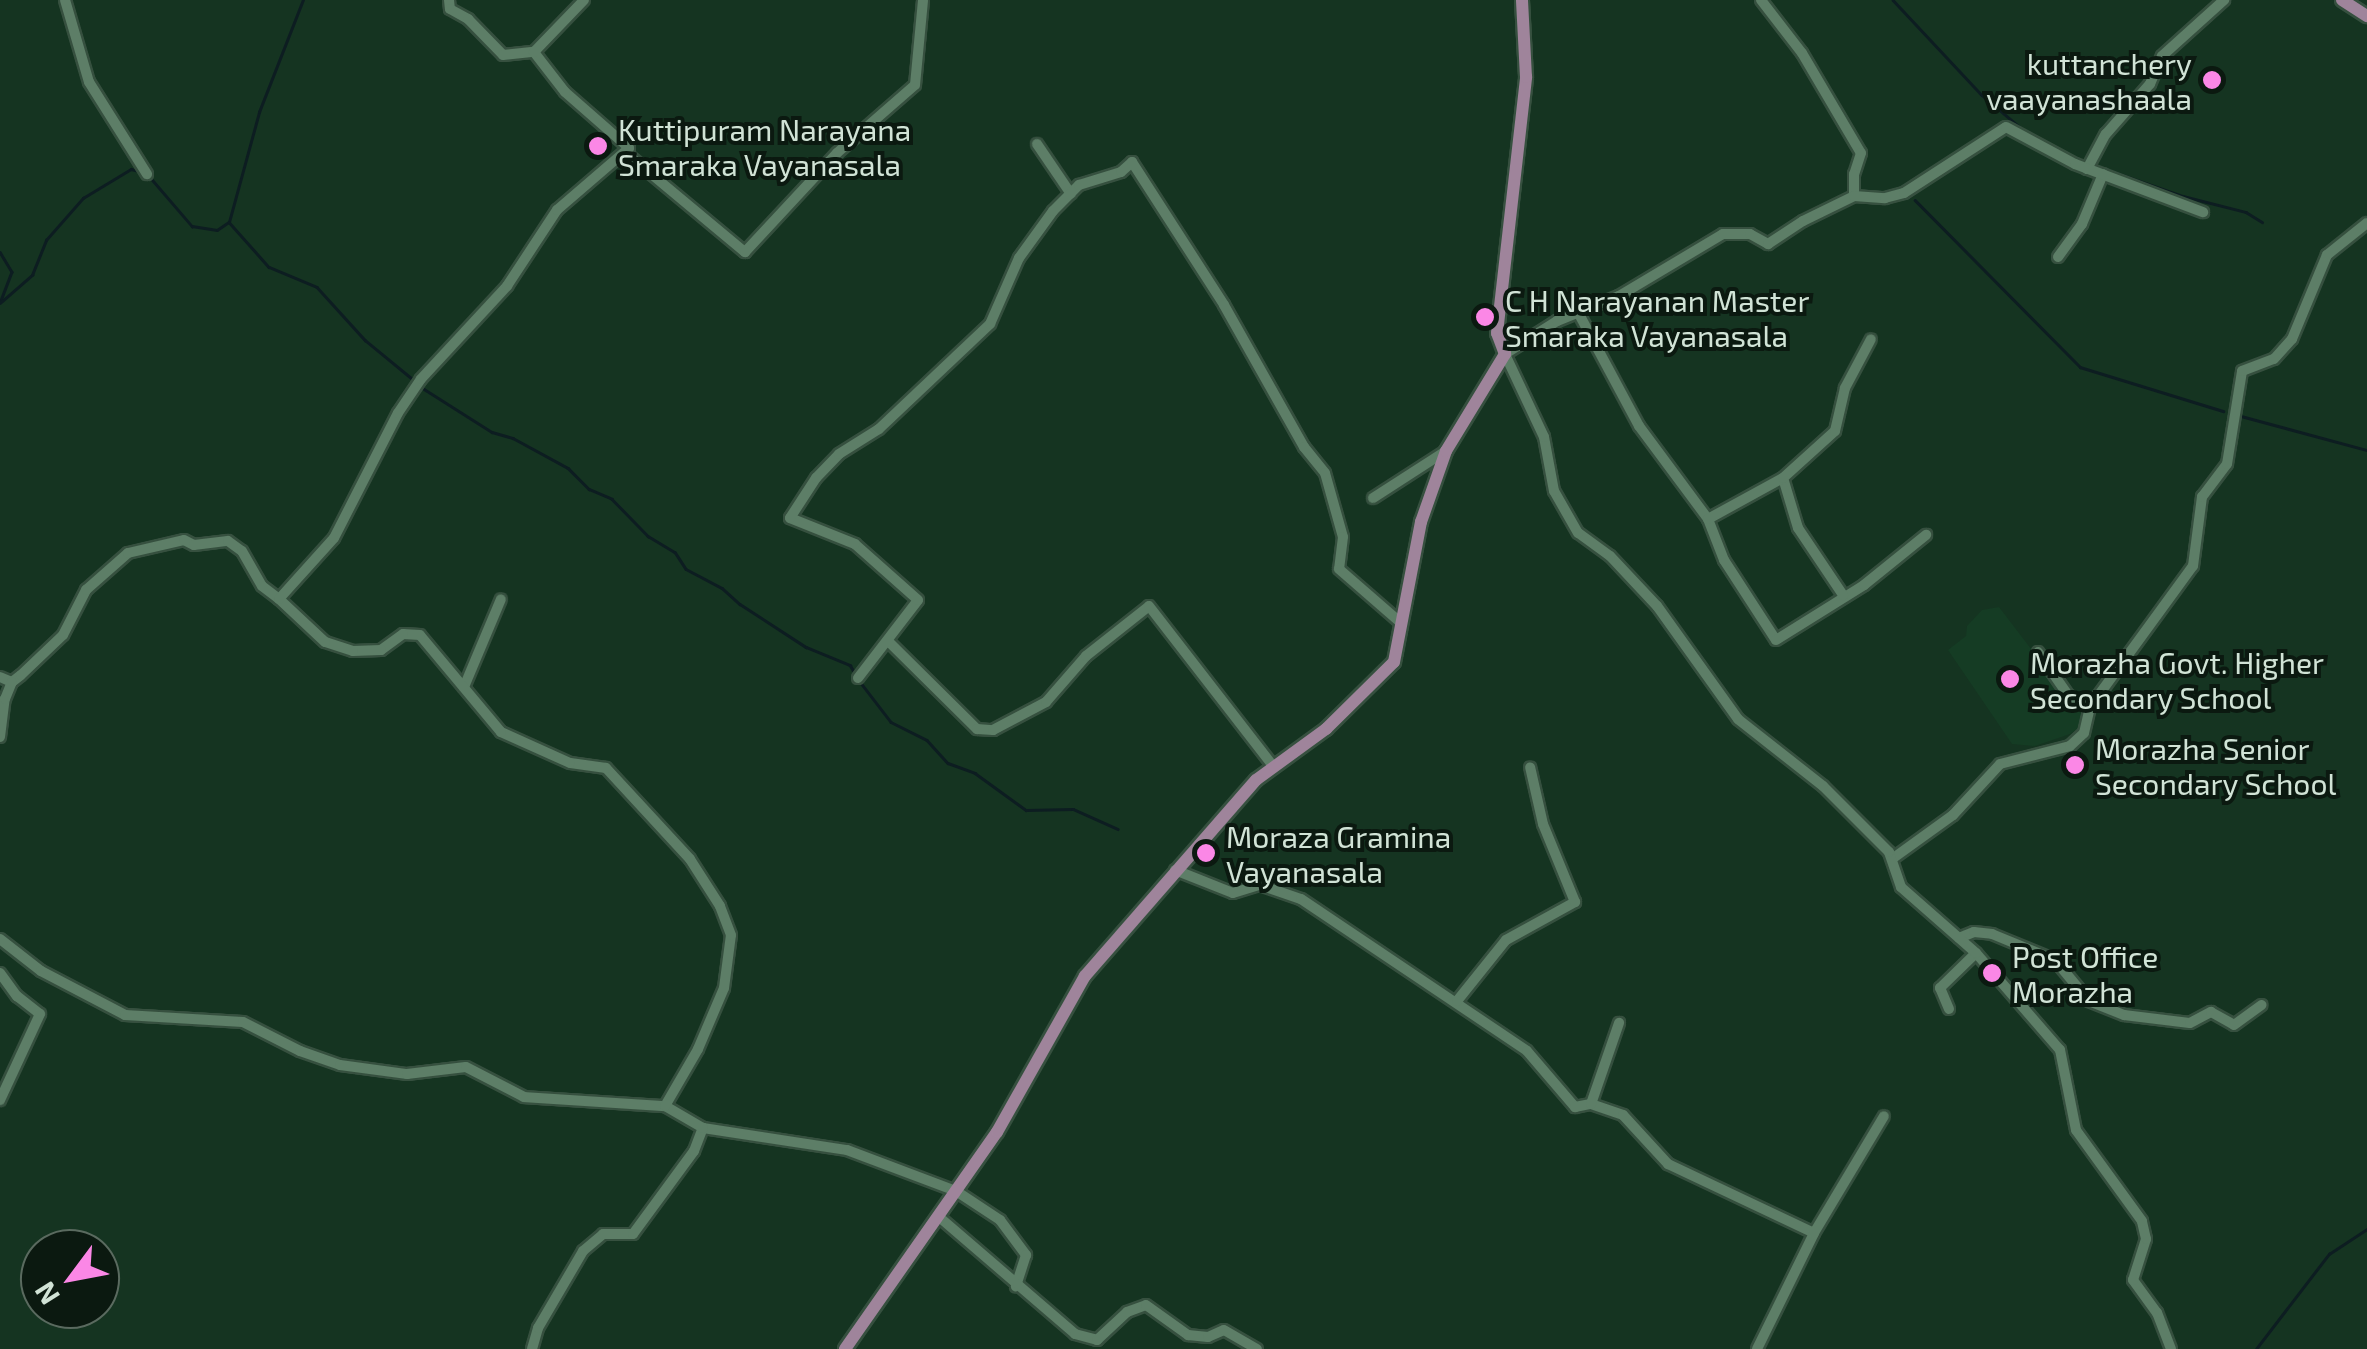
<!DOCTYPE html>
<style>
body{margin:0}
#map{position:relative;width:2367px;height:1349px;overflow:hidden;background:#153421;font-family:"Exo 2",sans-serif}
div>[style]{position:absolute}
[style*='--x']{left:calc(var(--x)*1px);top:calc(var(--y)*1px);width:calc(var(--w)*1px);rotate:calc(var(--a)*1deg)}
.built>*{inset:0;background:#153c24}
.stream>*{height:2.5px;margin:-1.25px;padding:0 1.25px;transform-origin:1.25px;border-radius:1.25px;background:#0d1d21}
.roads{filter:drop-shadow(2px 0 #36503f) drop-shadow(-2px 0 #36503f) drop-shadow(0 2px #36503f) drop-shadow(0 -2px #36503f)}
.minor>*{height:10px;margin:-5px;padding:0 5px;transform-origin:5px;border-radius:5px;background:#5d7e67}
.major>*{height:12px;margin:-6px;padding:0 6px;transform-origin:6px;border-radius:6px;background:#9f849b}
.dots>*{width:28px;height:28px;translate:-50% -50%;box-sizing:border-box;border:5px solid #0b1910;border-radius:50%}
span{translate:-50% -50%;white-space:nowrap;text-align:center;line-height:1.15;-webkit-text-stroke:8px #0b1910;paint-order:stroke}
.poi-label{font-size:30px;color:#d1e3d6}
.right{translate:-100% -50%;text-align:right}
.left{translate:0 -50%;text-align:left}
.north{position:absolute;left:20px;top:1229px;width:100px;height:100px;box-sizing:border-box;background:#0b1910;border:2px solid #5a6a5f;border-radius:50%;rotate:238deg;font-size:28px;font-weight:700;line-height:40px;text-align:center;color:#d1e3d6}
.north::after{content:'';display:block;margin:auto;width:35px;height:45px;background:#fb87e6;clip-path:polygon(50% 0,100% 100%,50% 72%,0 100%)}
</style>
<div id="map">
<div class="built">
<div style="clip-path:polygon(1999px 607px,2081px 714px,2080px 727px,2070px 734px,2035px 746px,2012px 744px,1948px 650px,1966px 636px,1967px 626px,1982px 610px)"></div>
</div>
<div class="stream">
<div style="--x:1893;--y:0;--w:130;--a:46.9"></div>
<div style="--x:1982;--y:95;--w:60;--a:40.3"></div>
<div style="--x:2061;--y:151;--w:27;--a:24"></div>
<div style="--x:2094;--y:165;--w:94;--a:19.2"></div>
<div style="--x:2183;--y:196;--w:65;--a:14.3"></div>
<div style="--x:2246;--y:212;--w:19;--a:32"></div>
<div style="--x:150;--y:177;--w:65;--a:49.4"></div>
<div style="--x:192;--y:226;--w:25;--a:9"></div>
<div style="--x:217;--y:230;--w:14;--a:-34"></div>
<div style="--x:229;--y:222;--w:114;--a:-74.7"></div>
<div style="--x:259;--y:112;--w:120;--a:-68.6"></div>
<div style="--x:1915;--y:200;--w:235;--a:45.3"></div>
<div style="--x:2080;--y:367;--w:150;--a:17.1"></div>
<div style="--x:229;--y:222;--w:60;--a:48.4"></div>
<div style="--x:269;--y:267;--w:52;--a:22.6"></div>
<div style="--x:317;--y:287;--w:72;--a:47.8"></div>
<div style="--x:365;--y:340;--w:65;--a:39.4"></div>
<div style="--x:0;--y:252;--w:23;--a:59"></div>
<div style="--x:12;--y:272;--w:30;--a:111"></div>
<div style="--x:0;--y:303;--w:43;--a:-41.2"></div>
<div style="--x:32;--y:275;--w:38;--a:-68"></div>
<div style="--x:46;--y:240;--w:56;--a:-48.6"></div>
<div style="--x:83;--y:198;--w:56;--a:-31.1"></div>
<div style="--x:131;--y:169;--w:8;--a:14"></div>
<div style="--x:421;--y:387;--w:84;--a:32.4"></div>
<div style="--x:492;--y:432;--w:22;--a:16"></div>
<div style="--x:513;--y:438;--w:63;--a:28.6"></div>
<div style="--x:568;--y:468;--w:30;--a:45"></div>
<div style="--x:589;--y:489;--w:25;--a:23"></div>
<div style="--x:612;--y:499;--w:52;--a:45.8"></div>
<div style="--x:648;--y:536;--w:31;--a:31"></div>
<div style="--x:675;--y:552;--w:20;--a:57"></div>
<div style="--x:686;--y:569;--w:41;--a:27.8"></div>
<div style="--x:722;--y:588;--w:24;--a:42"></div>
<div style="--x:740;--y:604;--w:79;--a:33.1"></div>
<div style="--x:806;--y:647;--w:48;--a:22.2"></div>
<div style="--x:850;--y:665;--w:13;--a:58"></div>
<div style="--x:2241;--y:416;--w:131;--a:15.1"></div>
<div style="--x:861;--y:683;--w:49;--a:52.4"></div>
<div style="--x:891;--y:722;--w:40;--a:26.6"></div>
<div style="--x:927;--y:740;--w:31;--a:48"></div>
<div style="--x:948;--y:763;--w:29;--a:20"></div>
<div style="--x:975;--y:773;--w:63;--a:36"></div>
<div style="--x:1026;--y:810;--w:47;--a:-1.2"></div>
<div style="--x:1073;--y:809;--w:49;--a:24"></div>
<div style="--x:2256;--y:1349;--w:120;--a:-52.5"></div>
<div style="--x:2329;--y:1254;--w:45;--a:-33.3"></div>
</div>
<div class="roads">
<div class="minor">
<div style="--x:65;--y:0;--w:85;--a:73.7"></div>
<div style="--x:89;--y:82;--w:109;--a:57.8"></div>
<div style="--x:449;--y:0;--w:9;--a:84"></div>
<div style="--x:450;--y:9;--w:21;--a:29"></div>
<div style="--x:468;--y:19;--w:50;--a:45.8"></div>
<div style="--x:503;--y:55;--w:31;--a:-6"></div>
<div style="--x:1761;--y:0;--w:67;--a:52.3"></div>
<div style="--x:1802;--y:53;--w:116;--a:59.5"></div>
<div style="--x:1861;--y:153;--w:22;--a:108"></div>
<div style="--x:1854;--y:174;--w:22;--a:90"></div>
<div style="--x:1037;--y:144;--w:60;--a:55.8"></div>
<div style="--x:626;--y:153;--w:155;--a:39.8"></div>
<div style="--x:745;--y:252;--w:135;--a:-47.1"></div>
<div style="--x:837;--y:153;--w:103;--a:-41.1"></div>
<div style="--x:915;--y:85;--w:85;--a:-84.6"></div>
<div style="--x:2087;--y:169;--w:40;--a:-62"></div>
<div style="--x:2106;--y:134;--w:67;--a:-48.7"></div>
<div style="--x:2150;--y:84;--w:30;--a:-67"></div>
<div style="--x:2162;--y:56;--w:84;--a:-42.1"></div>
<div style="--x:2058;--y:257;--w:41;--a:-54"></div>
<div style="--x:2082;--y:224;--w:54;--a:-67.2"></div>
<div style="--x:1579;--y:314;--w:127;--a:61.8"></div>
<div style="--x:1639;--y:426;--w:116;--a:53.4"></div>
<div style="--x:1708;--y:519;--w:44;--a:68.7"></div>
<div style="--x:1724;--y:560;--w:95;--a:57"></div>
<div style="--x:1776;--y:640;--w:104;--a:-32"></div>
<div style="--x:1864;--y:585;--w:80;--a:-38.9"></div>
<div style="--x:1783;--y:478;--w:52;--a:73.3"></div>
<div style="--x:1798;--y:528;--w:81;--a:56.1"></div>
<div style="--x:1373;--y:498;--w:87;--a:-32.8"></div>
<div style="--x:1708;--y:519;--w:85;--a:-28.7"></div>
<div style="--x:1783;--y:478;--w:70;--a:-42.1"></div>
<div style="--x:1835;--y:431;--w:44;--a:-76.9"></div>
<div style="--x:1845;--y:388;--w:55;--a:-62"></div>
<div style="--x:889;--y:642;--w:124;--a:44.7"></div>
<div style="--x:977;--y:729;--w:16;--a:4"></div>
<div style="--x:993;--y:730;--w:60;--a:-27.8"></div>
<div style="--x:1046;--y:702;--w:61;--a:-49"></div>
<div style="--x:1086;--y:656;--w:80;--a:-38.4"></div>
<div style="--x:1149;--y:606;--w:204;--a:52.2"></div>
<div style="--x:2038;--y:652;--w:52;--a:55.1"></div>
<div style="--x:2068;--y:695;--w:25;--a:29"></div>
<div style="--x:0;--y:677;--w:13;--a:23"></div>
<div style="--x:12;--y:682;--w:11;--a:-38"></div>
<div style="--x:21;--y:675;--w:58;--a:-43.6"></div>
<div style="--x:63;--y:635;--w:51;--a:-62.9"></div>
<div style="--x:86;--y:590;--w:56;--a:-41.4"></div>
<div style="--x:128;--y:553;--w:57;--a:-13.1"></div>
<div style="--x:184;--y:540;--w:11;--a:27"></div>
<div style="--x:194;--y:545;--w:34;--a:-7"></div>
<div style="--x:228;--y:541;--w:17;--a:36"></div>
<div style="--x:242;--y:551;--w:40;--a:60.3"></div>
<div style="--x:262;--y:586;--w:21;--a:37"></div>
<div style="--x:858;--y:678;--w:98;--a:-52.4"></div>
<div style="--x:918;--y:600;--w:84;--a:-138.4"></div>
<div style="--x:855;--y:544;--w:70;--a:-158.2"></div>
<div style="--x:790;--y:518;--w:48;--a:-57"></div>
<div style="--x:816;--y:478;--w:33;--a:-46"></div>
<div style="--x:839;--y:454;--w:47;--a:-32"></div>
<div style="--x:879;--y:429;--w:153;--a:-43.4"></div>
<div style="--x:990;--y:324;--w:72;--a:-66.3"></div>
<div style="--x:1019;--y:258;--w:58;--a:-54.1"></div>
<div style="--x:1053;--y:211;--w:37;--a:-45"></div>
<div style="--x:1079;--y:185;--w:44;--a:-17.2"></div>
<div style="--x:1121;--y:172;--w:15;--a:-42"></div>
<div style="--x:1132;--y:162;--w:170;--a:57.2"></div>
<div style="--x:1224;--y:305;--w:163;--a:60.6"></div>
<div style="--x:1304;--y:447;--w:33;--a:51"></div>
<div style="--x:1325;--y:473;--w:66;--a:74.3"></div>
<div style="--x:1343;--y:537;--w:32;--a:97"></div>
<div style="--x:1339;--y:569;--w:81;--a:41"></div>
<div style="--x:464;--y:687;--w:95;--a:-67.2"></div>
<div style="--x:0;--y:737;--w:38;--a:-83"></div>
<div style="--x:5;--y:699;--w:18;--a:-68"></div>
<div style="--x:1892;--y:859;--w:75;--a:-35.8"></div>
<div style="--x:1953;--y:815;--w:69;--a:-47.3"></div>
<div style="--x:2000;--y:764;--w:72;--a:-14.4"></div>
<div style="--x:2070;--y:746;--w:19;--a:-43"></div>
<div style="--x:2084;--y:733;--w:27;--a:-77"></div>
<div style="--x:2090;--y:707;--w:175;--a:-53.9"></div>
<div style="--x:2193;--y:566;--w:70;--a:-82.6"></div>
<div style="--x:2202;--y:497;--w:41;--a:-52.9"></div>
<div style="--x:2227;--y:464;--w:94;--a:-80.8"></div>
<div style="--x:2242;--y:371;--w:34;--a:-21"></div>
<div style="--x:2274;--y:359;--w:27;--a:-48"></div>
<div style="--x:2292;--y:339;--w:91;--a:-67.4"></div>
<div style="--x:2327;--y:255;--w:51;--a:-38.7"></div>
<div style="--x:1175;--y:870;--w:62;--a:21.6"></div>
<div style="--x:1233;--y:893;--w:28;--a:-17"></div>
<div style="--x:1260;--y:885;--w:43;--a:18.9"></div>
<div style="--x:1301;--y:899;--w:272;--a:33.9"></div>
<div style="--x:1527;--y:1051;--w:74;--a:49.4"></div>
<div style="--x:1575;--y:1107;--w:16;--a:-11"></div>
<div style="--x:1591;--y:1104;--w:34;--a:19"></div>
<div style="--x:1623;--y:1115;--w:67;--a:47.4"></div>
<div style="--x:1668;--y:1164;--w:161;--a:25.3"></div>
<div style="--x:1959;--y:938;--w:16;--a:-22"></div>
<div style="--x:1974;--y:932;--w:18;--a:6"></div>
<div style="--x:1992;--y:934;--w:68;--a:22.4"></div>
<div style="--x:2055;--y:960;--w:53;--a:50.3"></div>
<div style="--x:2089;--y:1001;--w:38;--a:22"></div>
<div style="--x:2124;--y:1015;--w:66;--a:6.9"></div>
<div style="--x:2190;--y:1023;--w:24;--a:-28"></div>
<div style="--x:2211;--y:1012;--w:26;--a:29"></div>
<div style="--x:2234;--y:1025;--w:34;--a:-36"></div>
<div style="--x:0;--y:939;--w:52;--a:38"></div>
<div style="--x:41;--y:971;--w:95;--a:27.6"></div>
<div style="--x:125;--y:1015;--w:118;--a:3.4"></div>
<div style="--x:243;--y:1022;--w:64;--a:27"></div>
<div style="--x:300;--y:1051;--w:42;--a:19.3"></div>
<div style="--x:340;--y:1065;--w:68;--a:7.7"></div>
<div style="--x:407;--y:1074;--w:59;--a:-6.8"></div>
<div style="--x:466;--y:1067;--w:65;--a:27.3"></div>
<div style="--x:524;--y:1097;--w:141;--a:3.7"></div>
<div style="--x:0;--y:973;--w:29;--a:54"></div>
<div style="--x:17;--y:996;--w:29;--a:38"></div>
<div style="--x:40;--y:1014;--w:95;--a:114.9"></div>
<div style="--x:1457;--y:1001;--w:78;--a:-51.2"></div>
<div style="--x:1506;--y:940;--w:79;--a:-28.8"></div>
<div style="--x:1575;--y:902;--w:84;--a:-112.3"></div>
<div style="--x:1543;--y:824;--w:58;--a:-102.8"></div>
<div style="--x:1949;--y:1009;--w:23;--a:-113"></div>
<div style="--x:1940;--y:988;--w:50;--a:-44.2"></div>
<div style="--x:1591;--y:1104;--w:86;--a:-70.9"></div>
<div style="--x:703;--y:1128;--w:146;--a:8.7"></div>
<div style="--x:847;--y:1150;--w:116;--a:20.6"></div>
<div style="--x:956;--y:1191;--w:53;--a:33.4"></div>
<div style="--x:1000;--y:1220;--w:44;--a:53.4"></div>
<div style="--x:1026;--y:1255;--w:33;--a:108"></div>
<div style="--x:938;--y:1216;--w:181;--a:40.7"></div>
<div style="--x:1075;--y:1334;--w:23;--a:15"></div>
<div style="--x:1097;--y:1340;--w:41;--a:-43"></div>
<div style="--x:1127;--y:1312;--w:20;--a:-20"></div>
<div style="--x:1146;--y:1305;--w:52;--a:35.5"></div>
<div style="--x:1188;--y:1335;--w:20;--a:6"></div>
<div style="--x:1208;--y:1337;--w:17;--a:-24"></div>
<div style="--x:1224;--y:1330;--w:38;--a:30"></div>
<div style="--x:532;--y:1349;--w:22;--a:-74"></div>
<div style="--x:538;--y:1328;--w:89;--a:-59.7"></div>
<div style="--x:583;--y:1251;--w:26;--a:-40"></div>
<div style="--x:603;--y:1234;--w:30;--a:0"></div>
<div style="--x:633;--y:1234;--w:103;--a:-53.7"></div>
<div style="--x:694;--y:1151;--w:25;--a:-69"></div>
<div style="--x:703;--y:1128;--w:44;--a:-149.9"></div>
<div style="--x:665;--y:1106;--w:66;--a:-59.9"></div>
<div style="--x:698;--y:1049;--w:66;--a:-66.9"></div>
<div style="--x:724;--y:988;--w:53;--a:-82.5"></div>
<div style="--x:731;--y:935;--w:31;--a:-111"></div>
<div style="--x:720;--y:906;--w:56;--a:-122.6"></div>
<div style="--x:690;--y:859;--w:124;--a:-132.7"></div>
<div style="--x:606;--y:768;--w:36;--a:-172"></div>
<div style="--x:570;--y:763;--w:76;--a:-155.8"></div>
<div style="--x:501;--y:732;--w:126;--a:-129.9"></div>
<div style="--x:420;--y:635;--w:17;--a:-177"></div>
<div style="--x:403;--y:634;--w:27;--a:144"></div>
<div style="--x:381;--y:650;--w:28;--a:178"></div>
<div style="--x:353;--y:651;--w:29;--a:-162"></div>
<div style="--x:325;--y:642;--w:63;--a:-136.9"></div>
<div style="--x:279;--y:599;--w:82;--a:-48"></div>
<div style="--x:334;--y:538;--w:140;--a:-62.9"></div>
<div style="--x:398;--y:413;--w:41;--a:-55.9"></div>
<div style="--x:421;--y:379;--w:127;--a:-47.2"></div>
<div style="--x:507;--y:286;--w:91;--a:-56.7"></div>
<div style="--x:557;--y:210;--w:95;--a:-40.7"></div>
<div style="--x:629;--y:148;--w:85;--a:-138.8"></div>
<div style="--x:565;--y:92;--w:51;--a:-127.8"></div>
<div style="--x:534;--y:52;--w:72;--a:-46.1"></div>
<div style="--x:1757;--y:1349;--w:129;--a:-63.8"></div>
<div style="--x:1814;--y:1233;--w:136;--a:-59.1"></div>
<div style="--x:2171;--y:1349;--w:39;--a:-111"></div>
<div style="--x:2157;--y:1313;--w:41;--a:-126"></div>
<div style="--x:2133;--y:1280;--w:43;--a:-72.4"></div>
<div style="--x:2146;--y:1239;--w:18;--a:-103"></div>
<div style="--x:2142;--y:1221;--w:112;--a:-126"></div>
<div style="--x:2076;--y:1130;--w:82;--a:-101.3"></div>
<div style="--x:2060;--y:1050;--w:128;--a:-130.9"></div>
<div style="--x:1976;--y:953;--w:100;--a:-138.7"></div>
<div style="--x:1901;--y:887;--w:37;--a:-109"></div>
<div style="--x:1889;--y:852;--w:93;--a:-135"></div>
<div style="--x:1823;--y:786;--w:108;--a:-141.8"></div>
<div style="--x:1738;--y:719;--w:139;--a:-125.6"></div>
<div style="--x:1657;--y:606;--w:69;--a:-133.2"></div>
<div style="--x:1610;--y:556;--w:39;--a:-144"></div>
<div style="--x:1578;--y:533;--w:48;--a:-119.7"></div>
<div style="--x:1554;--y:491;--w:55;--a:-100.5"></div>
<div style="--x:1544;--y:437;--w:92;--a:-115.2"></div>
<div style="--x:1505;--y:354;--w:62;--a:-32.4"></div>
<div style="--x:1557;--y:321;--w:67;--a:-22"></div>
<div style="--x:1619;--y:296;--w:121;--a:-30.8"></div>
<div style="--x:1723;--y:234;--w:27;--a:0"></div>
<div style="--x:1750;--y:234;--w:21;--a:29"></div>
<div style="--x:1768;--y:244;--w:42;--a:-33.3"></div>
<div style="--x:1803;--y:221;--w:57;--a:-26.1"></div>
<div style="--x:1854;--y:196;--w:31;--a:4"></div>
<div style="--x:1885;--y:198;--w:20;--a:-15"></div>
<div style="--x:1904;--y:193;--w:121;--a:-32.9"></div>
<div style="--x:2006;--y:127;--w:78;--a:28.2"></div>
<div style="--x:2075;--y:164;--w:137;--a:20.6"></div>
</div>
<div class="major">
<div style="--x:2342;--y:0;--w:30;--a:33"></div>
<div style="--x:845;--y:1349;--w:265;--a:-55"></div>
<div style="--x:997;--y:1132;--w:179;--a:-60.6"></div>
<div style="--x:1085;--y:976;--w:260;--a:-48.9"></div>
<div style="--x:1256;--y:780;--w:87;--a:-36.1"></div>
<div style="--x:1326;--y:729;--w:95;--a:-44.6"></div>
<div style="--x:1394;--y:662;--w:143;--a:-79.1"></div>
<div style="--x:1421;--y:522;--w:75;--a:-70.6"></div>
<div style="--x:1446;--y:451;--w:114;--a:-58.7"></div>
<div style="--x:1505;--y:354;--w:22;--a:-111"></div>
<div style="--x:1497;--y:333;--w:258;--a:-83.5"></div>
<div style="--x:1526;--y:77;--w:77;--a:-93"></div>
</div>
</div>
<div class="dots">
<div style="left:2212px;top:80px;background:#fb87e6"></div>
<div style="left:598px;top:146px;background:#fb87e6"></div>
<div style="left:1485px;top:317px;background:#fb87e6"></div>
<div style="left:2010px;top:679px;background:#fb87e6"></div>
<div style="left:2075px;top:765px;background:#fb87e6"></div>
<div style="left:1206px;top:853px;background:#fb87e6"></div>
<div style="left:1992px;top:973px;background:#fb87e6"></div>
</div>
<div class="poi-label">
<span class="right" style="left:2192px;top:80px">kuttanchery<br>vaayanashaala</span>
<span class="left" style="left:618px;top:146px">Kuttipuram Narayana<br>Smaraka Vayanasala</span>
<span class="left" style="left:1505px;top:317px">C H Narayanan Master<br>Smaraka Vayanasala</span>
<span class="left" style="left:2030px;top:679px">Morazha Govt. Higher<br>Secondary School</span>
<span class="left" style="left:2095px;top:765px">Morazha Senior<br>Secondary School</span>
<span class="left" style="left:1226px;top:853px">Moraza Gramina<br>Vayanasala</span>
<span class="left" style="left:2012px;top:973px">Post Office<br>Morazha</span>
</div>
<div class="north">N</div>
</div>
